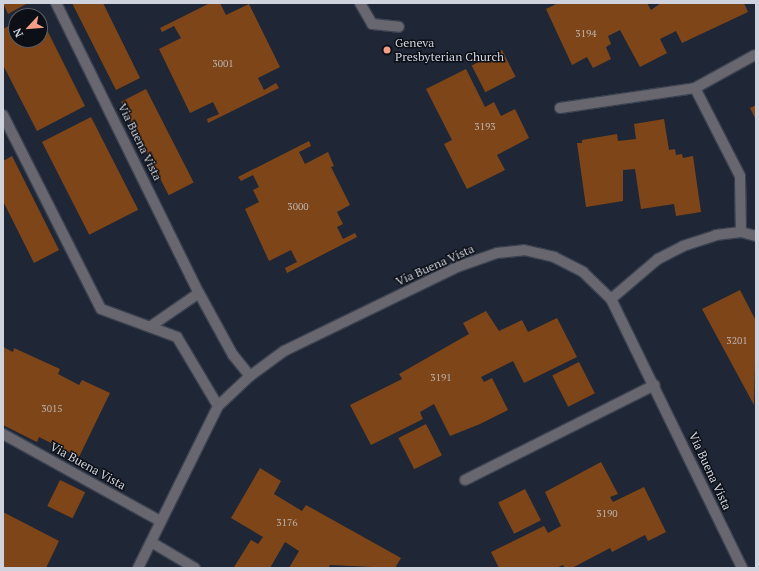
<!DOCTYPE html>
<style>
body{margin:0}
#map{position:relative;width:759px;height:571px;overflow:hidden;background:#1f2635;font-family:"PT Serif",serif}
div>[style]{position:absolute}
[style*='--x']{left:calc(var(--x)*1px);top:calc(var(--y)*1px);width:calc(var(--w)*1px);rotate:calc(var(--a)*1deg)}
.building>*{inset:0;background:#7e4618;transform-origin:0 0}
.roads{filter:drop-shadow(1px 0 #3b4250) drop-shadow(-1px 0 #3b4250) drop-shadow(0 1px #3b4250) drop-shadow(0 -1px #3b4250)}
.minor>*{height:10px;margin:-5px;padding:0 5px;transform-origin:5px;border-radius:5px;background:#686770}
.dots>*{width:11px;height:11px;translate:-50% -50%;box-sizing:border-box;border:2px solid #0c0f16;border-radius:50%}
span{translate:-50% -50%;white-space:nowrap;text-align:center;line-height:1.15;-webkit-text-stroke:3px #0c0f16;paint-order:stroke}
.number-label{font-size:10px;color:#bab0ac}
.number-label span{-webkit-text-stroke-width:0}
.poi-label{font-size:12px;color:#ced3dd}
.left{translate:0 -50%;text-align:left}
.street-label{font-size:12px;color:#ced3dd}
.frame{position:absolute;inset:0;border:4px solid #ced3dd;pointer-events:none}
.north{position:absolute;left:8px;top:8px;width:40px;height:40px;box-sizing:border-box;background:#0c0f16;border:1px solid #5a5d66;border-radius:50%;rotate:244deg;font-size:11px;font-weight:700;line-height:16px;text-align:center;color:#ced3dd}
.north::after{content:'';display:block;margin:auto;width:14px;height:18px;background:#f49e88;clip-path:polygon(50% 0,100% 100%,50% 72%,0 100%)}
</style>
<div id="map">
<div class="building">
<div style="clip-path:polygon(3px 3px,28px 3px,8px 14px)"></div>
<div style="clip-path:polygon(72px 3px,103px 3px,140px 78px,116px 90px)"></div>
<div style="clip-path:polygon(210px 3px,220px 3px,226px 15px,249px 4px,280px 67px,258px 78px,264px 90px,276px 83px,279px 88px,208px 123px,207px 119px,219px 114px,213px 102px,190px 113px,159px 49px,181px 38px,174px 26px,162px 32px,160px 28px)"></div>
<div style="clip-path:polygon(558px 3px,647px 3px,651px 10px,661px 3px,744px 3px,748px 12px,682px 43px,676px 31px,660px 39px,667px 53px,640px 67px,620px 30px,608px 36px,611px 44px,606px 47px,611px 59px,593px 68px,587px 57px,572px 65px,546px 9px)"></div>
<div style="clip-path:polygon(40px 16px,85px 106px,37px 131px,3px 65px,3px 29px,16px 22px,16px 40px,40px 40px)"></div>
<div style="left:502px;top:50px;width:30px;height:34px;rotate:63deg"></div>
<div style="clip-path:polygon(466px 69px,485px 107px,494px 102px,501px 116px,515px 109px,529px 138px,497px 155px,505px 170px,467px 189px,444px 144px,452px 140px,426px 89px)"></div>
<div style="left:146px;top:89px;width:105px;height:28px;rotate:63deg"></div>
<div style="clip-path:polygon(756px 105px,756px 120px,750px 108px)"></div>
<div style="left:91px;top:117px;width:104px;height:55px;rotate:63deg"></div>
<div style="clip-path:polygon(664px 119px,669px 150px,675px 149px,676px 155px,682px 154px,683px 158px,693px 156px,701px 212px,676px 216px,674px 204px,641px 209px,635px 169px,623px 170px,623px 201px,586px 207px,577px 143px,582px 143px,582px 140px,617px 134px,618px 141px,636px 139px,634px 124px)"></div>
<div style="clip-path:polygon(309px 141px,311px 146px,299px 152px,305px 164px,328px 152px,334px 166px,331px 167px,350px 205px,337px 212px,343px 224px,337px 227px,343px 239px,355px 233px,357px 237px,287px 273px,285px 268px,297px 262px,291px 250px,269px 261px,245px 209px,259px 202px,253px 190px,259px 187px,253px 175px,241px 181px,238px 177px)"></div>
<div style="clip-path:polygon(12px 156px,59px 250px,34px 263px,3px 201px,3px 161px)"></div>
<div style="clip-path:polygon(740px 290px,756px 321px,754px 405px,702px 309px)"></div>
<div style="clip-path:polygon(486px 311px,499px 331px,522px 320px,528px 332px,557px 318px,577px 357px,524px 383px,513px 361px,481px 377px,484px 382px,492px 378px,508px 410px,480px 424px,450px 436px,434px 404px,420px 412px,423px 419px,371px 445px,350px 405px,402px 379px,399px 374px,469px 334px,463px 323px)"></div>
<div style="clip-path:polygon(3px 347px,13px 352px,14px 348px,60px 369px,58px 374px,79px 385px,82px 380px,110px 393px,79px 457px,39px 437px,37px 442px,3px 425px)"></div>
<div style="left:579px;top:362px;width:35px;height:30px;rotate:63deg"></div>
<div style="left:426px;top:424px;width:35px;height:31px;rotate:63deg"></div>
<div style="clip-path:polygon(601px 462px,618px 494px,610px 497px,613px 502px,644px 487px,666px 532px,648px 541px,645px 535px,612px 552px,610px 548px,572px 568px,565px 568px,563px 565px,556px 568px,499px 568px,491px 552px,544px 526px,548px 533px,561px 526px,545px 492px)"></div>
<div style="clip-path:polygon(260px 468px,281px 481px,274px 494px,302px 511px,306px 505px,401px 558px,395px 568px,330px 565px,328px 568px,289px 568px,299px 551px,285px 542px,270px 568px,234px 567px,251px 540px,258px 544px,263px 537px,231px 518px)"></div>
<div style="left:60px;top:480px;width:28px;height:29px;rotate:26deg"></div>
<div style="left:525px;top:489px;width:35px;height:30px;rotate:63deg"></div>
<div style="clip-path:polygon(3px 512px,59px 541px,46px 568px,3px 568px)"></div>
</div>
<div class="roads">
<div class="minor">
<div style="--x:56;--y:3;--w:323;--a:63.8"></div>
<div style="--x:199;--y:293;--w:71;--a:61.3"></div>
<div style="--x:233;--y:355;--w:27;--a:51"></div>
<div style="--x:360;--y:3;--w:24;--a:60"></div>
<div style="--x:372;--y:24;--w:27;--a:6"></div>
<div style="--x:695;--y:88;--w:99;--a:62.9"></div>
<div style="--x:740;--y:176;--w:56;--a:89"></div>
<div style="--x:560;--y:108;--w:136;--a:-8.4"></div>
<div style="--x:695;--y:88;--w:68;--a:-28.8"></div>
<div style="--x:3;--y:115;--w:217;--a:63.2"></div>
<div style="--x:101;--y:309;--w:81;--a:20.2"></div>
<div style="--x:177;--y:337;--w:80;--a:59.3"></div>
<div style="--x:611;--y:299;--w:62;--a:-40.4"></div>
<div style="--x:658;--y:259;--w:28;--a:-27"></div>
<div style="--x:683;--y:246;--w:35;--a:-18"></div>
<div style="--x:716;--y:235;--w:25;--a:-7"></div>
<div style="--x:741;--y:232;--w:16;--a:15"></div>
<div style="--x:151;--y:326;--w:58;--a:-34.5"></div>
<div style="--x:3;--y:434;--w:179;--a:29"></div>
<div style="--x:465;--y:480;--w:212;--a:-26.6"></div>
<div style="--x:151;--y:542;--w:51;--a:30.6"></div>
<div style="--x:138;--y:568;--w:181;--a:-63.7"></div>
<div style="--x:218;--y:406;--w:44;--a:-43.2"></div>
<div style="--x:250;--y:376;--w:42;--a:-36.3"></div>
<div style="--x:284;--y:351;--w:192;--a:-25.9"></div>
<div style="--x:457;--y:267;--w:42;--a:-19.3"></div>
<div style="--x:497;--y:253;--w:27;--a:-6"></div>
<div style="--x:524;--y:250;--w:31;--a:13"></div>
<div style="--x:554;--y:257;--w:33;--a:27"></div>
<div style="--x:583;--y:272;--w:39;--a:44"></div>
<div style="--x:611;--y:299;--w:299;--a:64"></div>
</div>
</div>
<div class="dots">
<div style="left:387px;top:50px;background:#f49e88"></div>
</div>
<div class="number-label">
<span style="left:586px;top:34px">3194</span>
<span style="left:223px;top:64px">3001</span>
<span style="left:485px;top:127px">3193</span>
<span style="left:298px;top:207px">3000</span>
<span style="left:737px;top:341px">3201</span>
<span style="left:441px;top:378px">3191</span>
<span style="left:52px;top:409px">3015</span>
<span style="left:607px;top:514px">3190</span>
<span style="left:287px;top:523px">3176</span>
</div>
<div class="poi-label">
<span class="left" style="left:395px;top:50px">Geneva<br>Presbyterian Church</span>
</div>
<div class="street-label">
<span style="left:140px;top:142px;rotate:64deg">Via Buena Vista</span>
<span style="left:435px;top:265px;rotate:-24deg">Via Buena Vista</span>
<span style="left:88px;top:466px;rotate:29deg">Via Buena Vista</span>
<span style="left:710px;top:471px;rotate:65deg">Via Buena Vista</span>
</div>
<div class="frame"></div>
<div class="north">N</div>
</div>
